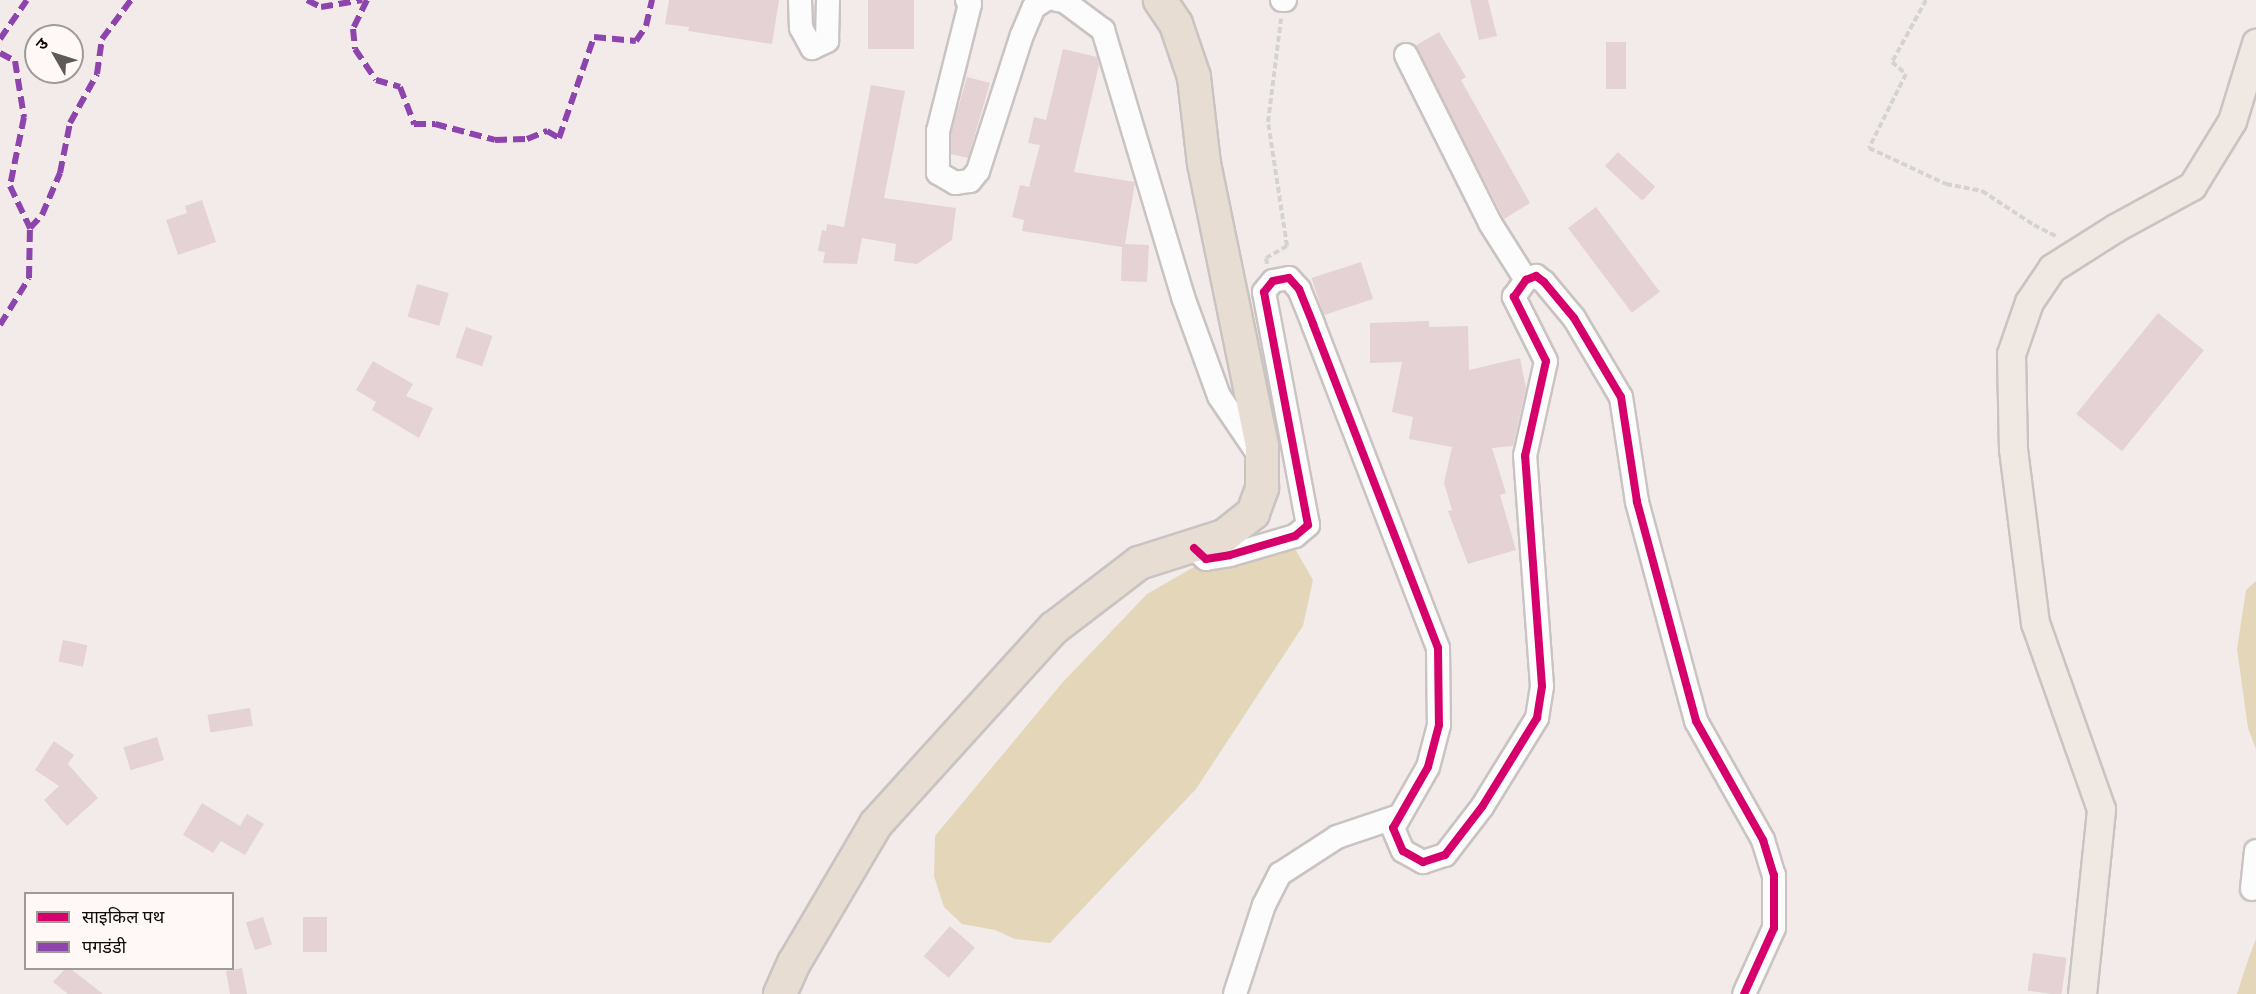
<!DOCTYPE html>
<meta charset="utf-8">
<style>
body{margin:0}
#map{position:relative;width:2256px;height:994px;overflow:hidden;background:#f2ebea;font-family:"IBM Plex Sans","Noto Sans Devanagari",sans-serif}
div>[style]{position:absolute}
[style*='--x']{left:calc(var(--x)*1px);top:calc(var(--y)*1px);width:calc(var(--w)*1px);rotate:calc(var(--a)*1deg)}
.green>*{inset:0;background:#e4d6b8}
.building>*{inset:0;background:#e5d2d4;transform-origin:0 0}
.path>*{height:4px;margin-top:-2px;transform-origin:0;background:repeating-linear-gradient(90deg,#d5d3d2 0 6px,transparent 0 9px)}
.roads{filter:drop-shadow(2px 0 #c9c3c2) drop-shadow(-2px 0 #c9c3c2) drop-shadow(0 2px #c9c3c2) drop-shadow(0 -2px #c9c3c2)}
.minor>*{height:22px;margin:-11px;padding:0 11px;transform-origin:11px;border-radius:11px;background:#fdfcfc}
.major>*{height:27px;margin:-13.5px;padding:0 13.5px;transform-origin:13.5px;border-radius:13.5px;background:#f0e9e3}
.highway>*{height:32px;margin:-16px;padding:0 16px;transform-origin:16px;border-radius:16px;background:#e8ddd2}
.quiet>*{height:6px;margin-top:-3px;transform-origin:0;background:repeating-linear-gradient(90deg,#8e44ad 0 12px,transparent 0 18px)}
.cycleway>*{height:8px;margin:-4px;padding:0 4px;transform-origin:4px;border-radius:4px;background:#d6006c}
span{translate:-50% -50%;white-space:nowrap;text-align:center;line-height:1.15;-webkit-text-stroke:6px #fff8f6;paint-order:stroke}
.legend{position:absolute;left:24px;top:892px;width:210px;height:78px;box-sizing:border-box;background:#fff8f6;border:2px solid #9f9a98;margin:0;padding:8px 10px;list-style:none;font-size:18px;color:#0f0c0b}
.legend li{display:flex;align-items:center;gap:12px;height:30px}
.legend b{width:30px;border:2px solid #9f9a98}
.north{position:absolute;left:24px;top:24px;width:60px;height:60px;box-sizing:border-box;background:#fff8f6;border:2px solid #9f9a98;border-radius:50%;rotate:309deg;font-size:16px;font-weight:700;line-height:24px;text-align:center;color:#0f0c0b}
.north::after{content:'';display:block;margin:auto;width:21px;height:27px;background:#5e5a59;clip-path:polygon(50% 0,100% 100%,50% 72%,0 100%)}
</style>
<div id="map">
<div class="green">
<div style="clip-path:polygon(1294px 547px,1313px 580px,1303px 626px,1196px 789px,1050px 943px,1015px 939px,995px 930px,962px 924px,944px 907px,934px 876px,935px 836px,1063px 682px,1147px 594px,1194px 567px,1255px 561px)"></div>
<div style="clip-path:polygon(2256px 581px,2256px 749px,2248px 728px,2237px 649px,2246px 590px)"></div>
<div style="clip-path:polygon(2256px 939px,2256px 994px,2237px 994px,2248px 960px)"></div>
</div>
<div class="building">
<div style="clip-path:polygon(669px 0,779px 0,772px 44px,688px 31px,689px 27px,665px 24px)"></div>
<div style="left:868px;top:0;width:46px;height:49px"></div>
<div style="clip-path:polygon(1470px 0,1488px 0,1497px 36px,1479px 40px)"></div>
<div style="clip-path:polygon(1439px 32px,1466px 77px,1461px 80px,1530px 203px,1504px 219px,1415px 46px)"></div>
<div style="left:1606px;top:42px;width:20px;height:47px"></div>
<div style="clip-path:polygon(1063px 49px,1097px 57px,1099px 65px,1074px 172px,1135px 182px,1125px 244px,1149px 245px,1147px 282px,1121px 281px,1122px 247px,1022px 231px,1024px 220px,1012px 217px,1020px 185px,1029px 187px,1040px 145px,1028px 143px,1034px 117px,1046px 120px)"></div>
<div style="clip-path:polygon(967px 77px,990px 83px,968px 158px,951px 154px,951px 133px)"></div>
<div style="clip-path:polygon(871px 85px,905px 91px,884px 198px,956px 208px,952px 240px,917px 264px,894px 261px,896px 244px,862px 238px,857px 264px,823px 263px,825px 252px,818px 251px,822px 230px,826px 231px,827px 224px,844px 227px)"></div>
<div style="left:1618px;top:152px;width:51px;height:19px;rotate:43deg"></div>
<div style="clip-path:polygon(202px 200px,216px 242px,178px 255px,166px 220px,187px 213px,185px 206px)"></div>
<div style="left:1596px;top:207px;width:106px;height:35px;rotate:53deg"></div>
<div style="left:1361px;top:262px;width:39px;height:52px;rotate:72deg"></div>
<div style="left:417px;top:284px;width:33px;height:34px;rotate:16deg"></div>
<div style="left:2158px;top:313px;width:59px;height:130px;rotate:39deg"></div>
<div style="clip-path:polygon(1429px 321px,1429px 327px,1468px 326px,1469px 370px,1520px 358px,1526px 388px,1513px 446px,1492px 448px,1506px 493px,1500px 495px,1516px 550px,1468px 564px,1448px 511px,1452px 510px,1444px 483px,1452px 447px,1409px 439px,1413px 417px,1392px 412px,1402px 362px,1370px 363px,1370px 323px)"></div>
<div style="left:466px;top:327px;width:28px;height:32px;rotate:19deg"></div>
<div style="clip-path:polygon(373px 361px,413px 384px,406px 396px,433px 408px,419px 438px,372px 410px,376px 402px,356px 390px)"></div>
<div style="left:63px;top:640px;width:25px;height:22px;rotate:12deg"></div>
<div style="left:250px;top:708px;width:18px;height:43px;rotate:81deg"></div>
<div style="left:157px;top:737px;width:24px;height:35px;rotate:73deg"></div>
<div style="clip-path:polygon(54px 741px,74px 755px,68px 764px,98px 798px,67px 826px,44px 800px,59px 786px,35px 770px)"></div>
<div style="clip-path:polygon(202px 803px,240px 826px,247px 814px,264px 824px,245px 855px,221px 841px,213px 853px,183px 835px)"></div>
<div style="left:263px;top:917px;width:29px;height:18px;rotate:72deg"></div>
<div style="left:303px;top:917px;width:24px;height:35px"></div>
<div style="left:950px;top:926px;width:33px;height:40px;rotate:41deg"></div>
<div style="left:2033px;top:953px;width:34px;height:38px;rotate:8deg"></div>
<div style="clip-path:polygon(242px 968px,247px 994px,230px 994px,226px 971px)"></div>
<div style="clip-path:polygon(65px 969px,71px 969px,103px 994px,68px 994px,53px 982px)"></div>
</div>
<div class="path">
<div style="--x:1926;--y:0;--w:71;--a:118.7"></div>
<div style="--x:1892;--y:62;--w:18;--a:41"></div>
<div style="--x:1906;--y:74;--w:83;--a:116.6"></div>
<div style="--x:1869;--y:148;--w:85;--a:25.1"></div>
<div style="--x:1946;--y:184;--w:37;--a:11"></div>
<div style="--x:1982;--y:191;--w:62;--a:33.2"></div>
<div style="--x:2034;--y:225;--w:27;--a:27"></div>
<div style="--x:1267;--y:264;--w:6;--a:-99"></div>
<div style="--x:1266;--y:258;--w:24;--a:-30"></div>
<div style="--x:1287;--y:246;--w:125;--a:-98.7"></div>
<div style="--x:1268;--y:122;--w:104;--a:-82.8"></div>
</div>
<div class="roads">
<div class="minor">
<div style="--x:800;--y:0;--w:28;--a:88"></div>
<div style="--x:801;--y:28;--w:23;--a:61"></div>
<div style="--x:812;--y:48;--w:17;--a:-25"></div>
<div style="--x:827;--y:41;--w:41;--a:-88.6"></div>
<div style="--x:967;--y:0;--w:5;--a:53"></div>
<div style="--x:970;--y:4;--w:131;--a:104.1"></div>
<div style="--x:938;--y:131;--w:42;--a:90"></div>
<div style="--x:938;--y:173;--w:20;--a:30"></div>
<div style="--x:955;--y:183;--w:15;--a:-8"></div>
<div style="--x:970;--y:181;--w:13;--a:-51"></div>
<div style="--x:978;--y:171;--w:143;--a:-72.1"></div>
<div style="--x:1022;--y:35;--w:30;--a:-67"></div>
<div style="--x:1034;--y:7;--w:13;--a:-32"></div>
<div style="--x:1057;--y:0;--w:7;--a:8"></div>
<div style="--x:1064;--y:1;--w:49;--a:36.6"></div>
<div style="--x:1103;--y:30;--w:279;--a:73.3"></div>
<div style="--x:1183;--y:297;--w:105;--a:70"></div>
<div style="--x:1219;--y:396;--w:71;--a:55.9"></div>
<div style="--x:1282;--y:0;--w:3;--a:0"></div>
<div style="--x:1406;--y:55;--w:188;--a:63.4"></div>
<div style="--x:1490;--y:223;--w:67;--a:57.7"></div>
<div style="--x:1194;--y:548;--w:16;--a:43"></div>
<div style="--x:1206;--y:559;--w:24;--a:-9"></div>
<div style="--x:1230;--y:555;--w:68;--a:-16.3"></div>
<div style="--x:1295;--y:536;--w:17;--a:-40"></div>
<div style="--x:1308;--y:525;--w:237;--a:-100.7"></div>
<div style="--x:1264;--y:292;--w:14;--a:-51"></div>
<div style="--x:1273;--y:281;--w:16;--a:-11"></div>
<div style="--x:1289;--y:278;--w:15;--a:48"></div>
<div style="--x:1299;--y:289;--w:38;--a:68"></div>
<div style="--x:1313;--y:324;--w:347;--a:68.9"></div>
<div style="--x:1438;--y:648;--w:77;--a:89.3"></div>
<div style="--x:1439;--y:725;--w:43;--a:104.7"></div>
<div style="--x:1428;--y:767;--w:70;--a:119.8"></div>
<div style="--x:1393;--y:828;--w:25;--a:67"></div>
<div style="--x:1403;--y:851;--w:23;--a:29"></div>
<div style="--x:1423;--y:862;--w:23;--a:-18"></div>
<div style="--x:1445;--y:855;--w:61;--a:-52.4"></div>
<div style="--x:1482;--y:807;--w:105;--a:-58.3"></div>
<div style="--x:1537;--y:718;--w:32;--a:-81"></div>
<div style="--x:1542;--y:686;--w:231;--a:-94.2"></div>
<div style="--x:1525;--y:456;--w:97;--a:-77.5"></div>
<div style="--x:1546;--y:361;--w:72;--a:-116.6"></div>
<div style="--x:1514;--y:297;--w:21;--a:-55"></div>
<div style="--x:1526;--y:280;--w:11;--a:-22"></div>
<div style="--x:1536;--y:276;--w:10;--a:37"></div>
<div style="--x:1544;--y:282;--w:47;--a:50.2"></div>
<div style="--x:1574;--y:318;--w:92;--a:59.3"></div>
<div style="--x:1621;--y:397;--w:106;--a:81.3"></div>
<div style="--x:1637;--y:502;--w:227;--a:74.9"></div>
<div style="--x:1696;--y:721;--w:137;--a:60.6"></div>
<div style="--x:1763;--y:840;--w:37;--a:73"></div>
<div style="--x:1774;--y:875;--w:53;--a:90"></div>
<div style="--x:1774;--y:928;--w:72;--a:114.4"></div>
<div style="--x:2252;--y:889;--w:38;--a:-84"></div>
<div style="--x:1235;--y:994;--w:94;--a:-72"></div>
<div style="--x:1264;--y:905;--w:35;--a:-63"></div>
<div style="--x:1280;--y:874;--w:68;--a:-33"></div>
<div style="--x:1337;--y:837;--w:65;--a:-18.7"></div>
</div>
<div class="major">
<div style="--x:2082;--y:994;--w:186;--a:-84.1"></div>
<div style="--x:2101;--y:809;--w:197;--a:-109.5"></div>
<div style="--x:2035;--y:623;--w:174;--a:-97.2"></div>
<div style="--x:2013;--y:450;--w:96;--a:-91.2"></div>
<div style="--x:2011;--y:354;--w:55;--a:-70.9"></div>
<div style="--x:2029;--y:302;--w:41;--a:-55.9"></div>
<div style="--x:2052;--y:268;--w:75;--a:-32.4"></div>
<div style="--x:2115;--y:228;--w:88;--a:-28.6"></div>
<div style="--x:2192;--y:186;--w:76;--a:-58.4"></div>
<div style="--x:2232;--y:121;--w:82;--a:-72.9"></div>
</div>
<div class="highway">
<div style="--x:780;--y:994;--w:34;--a:-66"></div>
<div style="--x:794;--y:963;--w:161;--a:-59.5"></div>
<div style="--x:876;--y:824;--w:265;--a:-47.8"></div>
<div style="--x:1054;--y:628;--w:107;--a:-37.4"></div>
<div style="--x:1139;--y:563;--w:89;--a:-17.6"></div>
<div style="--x:1224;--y:536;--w:37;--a:-38"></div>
<div style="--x:1253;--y:513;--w:27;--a:-70"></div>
<div style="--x:1262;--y:488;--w:42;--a:-90"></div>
<div style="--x:1262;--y:446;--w:288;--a:-101.6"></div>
<div style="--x:1204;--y:164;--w:88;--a:-96.6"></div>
<div style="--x:1194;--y:77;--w:56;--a:-108.8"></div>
<div style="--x:1176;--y:24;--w:29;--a:-124"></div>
</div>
</div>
<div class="quiet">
<div style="--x:307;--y:0;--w:16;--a:27"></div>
<div style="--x:321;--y:7;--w:42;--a:-9.7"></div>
<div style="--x:367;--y:0;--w:32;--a:116"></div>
<div style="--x:353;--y:29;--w:20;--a:84"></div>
<div style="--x:355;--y:49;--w:37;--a:56"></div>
<div style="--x:376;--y:80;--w:25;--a:16"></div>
<div style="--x:400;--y:87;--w:40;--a:69"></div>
<div style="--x:414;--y:124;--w:21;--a:0"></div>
<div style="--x:435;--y:124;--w:62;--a:14.9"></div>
<div style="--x:495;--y:140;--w:32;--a:-2"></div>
<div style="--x:527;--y:139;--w:22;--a:-22"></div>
<div style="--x:547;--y:131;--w:14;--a:30"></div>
<div style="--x:559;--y:138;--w:107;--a:-70.9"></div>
<div style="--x:594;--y:37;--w:42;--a:5.4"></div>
<div style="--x:636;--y:41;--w:18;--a:-56"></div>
<div style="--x:646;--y:26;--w:27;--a:-77"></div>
<div style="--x:0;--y:39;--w:47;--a:-55.3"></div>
<div style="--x:0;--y:53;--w:17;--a:28"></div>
<div style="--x:15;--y:61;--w:57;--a:80.9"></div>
<div style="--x:24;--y:117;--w:70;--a:101.5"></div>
<div style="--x:10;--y:186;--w:47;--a:64.5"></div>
<div style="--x:30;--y:228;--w:18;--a:-47"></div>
<div style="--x:42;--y:215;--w:46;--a:-66.8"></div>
<div style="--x:60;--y:173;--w:51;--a:-78.7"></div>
<div style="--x:70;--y:123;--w:56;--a:-61.1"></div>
<div style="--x:97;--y:74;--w:35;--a:-82"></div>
<div style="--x:102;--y:39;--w:49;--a:-53.4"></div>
<div style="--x:0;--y:325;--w:55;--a:-58.3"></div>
<div style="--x:29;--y:278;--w:50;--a:-88.9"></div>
</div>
<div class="cycleway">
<div style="--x:1194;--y:548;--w:16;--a:43"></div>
<div style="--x:1206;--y:559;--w:24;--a:-9"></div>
<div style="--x:1230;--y:555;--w:68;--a:-16.3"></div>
<div style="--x:1295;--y:536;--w:17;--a:-40"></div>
<div style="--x:1308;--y:525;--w:237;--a:-100.7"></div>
<div style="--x:1264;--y:292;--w:14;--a:-51"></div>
<div style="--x:1273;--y:281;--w:16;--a:-11"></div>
<div style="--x:1289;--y:278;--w:15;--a:48"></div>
<div style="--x:1299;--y:289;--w:38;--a:68"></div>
<div style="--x:1313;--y:324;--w:347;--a:68.9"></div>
<div style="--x:1438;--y:648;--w:77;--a:89.3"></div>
<div style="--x:1439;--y:725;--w:43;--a:104.7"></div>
<div style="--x:1428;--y:767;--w:70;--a:119.8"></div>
<div style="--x:1393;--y:828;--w:25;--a:67"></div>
<div style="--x:1403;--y:851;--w:23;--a:29"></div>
<div style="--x:1423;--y:862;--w:23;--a:-18"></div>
<div style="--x:1445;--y:855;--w:61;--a:-52.4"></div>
<div style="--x:1482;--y:807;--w:105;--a:-58.3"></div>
<div style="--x:1537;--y:718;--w:32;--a:-81"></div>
<div style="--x:1542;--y:686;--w:231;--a:-94.2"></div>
<div style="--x:1525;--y:456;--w:97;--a:-77.5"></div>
<div style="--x:1546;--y:361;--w:72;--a:-116.6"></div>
<div style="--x:1514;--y:297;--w:21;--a:-55"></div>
<div style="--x:1526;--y:280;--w:11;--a:-22"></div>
<div style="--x:1536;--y:276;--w:10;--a:37"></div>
<div style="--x:1544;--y:282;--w:47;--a:50.2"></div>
<div style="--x:1574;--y:318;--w:92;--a:59.3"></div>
<div style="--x:1621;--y:397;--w:106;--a:81.3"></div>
<div style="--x:1637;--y:502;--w:227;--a:74.9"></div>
<div style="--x:1696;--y:721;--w:137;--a:60.6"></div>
<div style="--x:1763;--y:840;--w:37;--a:73"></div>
<div style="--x:1774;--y:875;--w:53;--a:90"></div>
<div style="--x:1774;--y:928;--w:72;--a:114.4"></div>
</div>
<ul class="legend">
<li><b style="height:8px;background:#d6006c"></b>साइकिल पथ</li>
<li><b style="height:8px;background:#8e44ad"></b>पगडंडी</li>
</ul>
<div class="north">उ</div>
</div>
